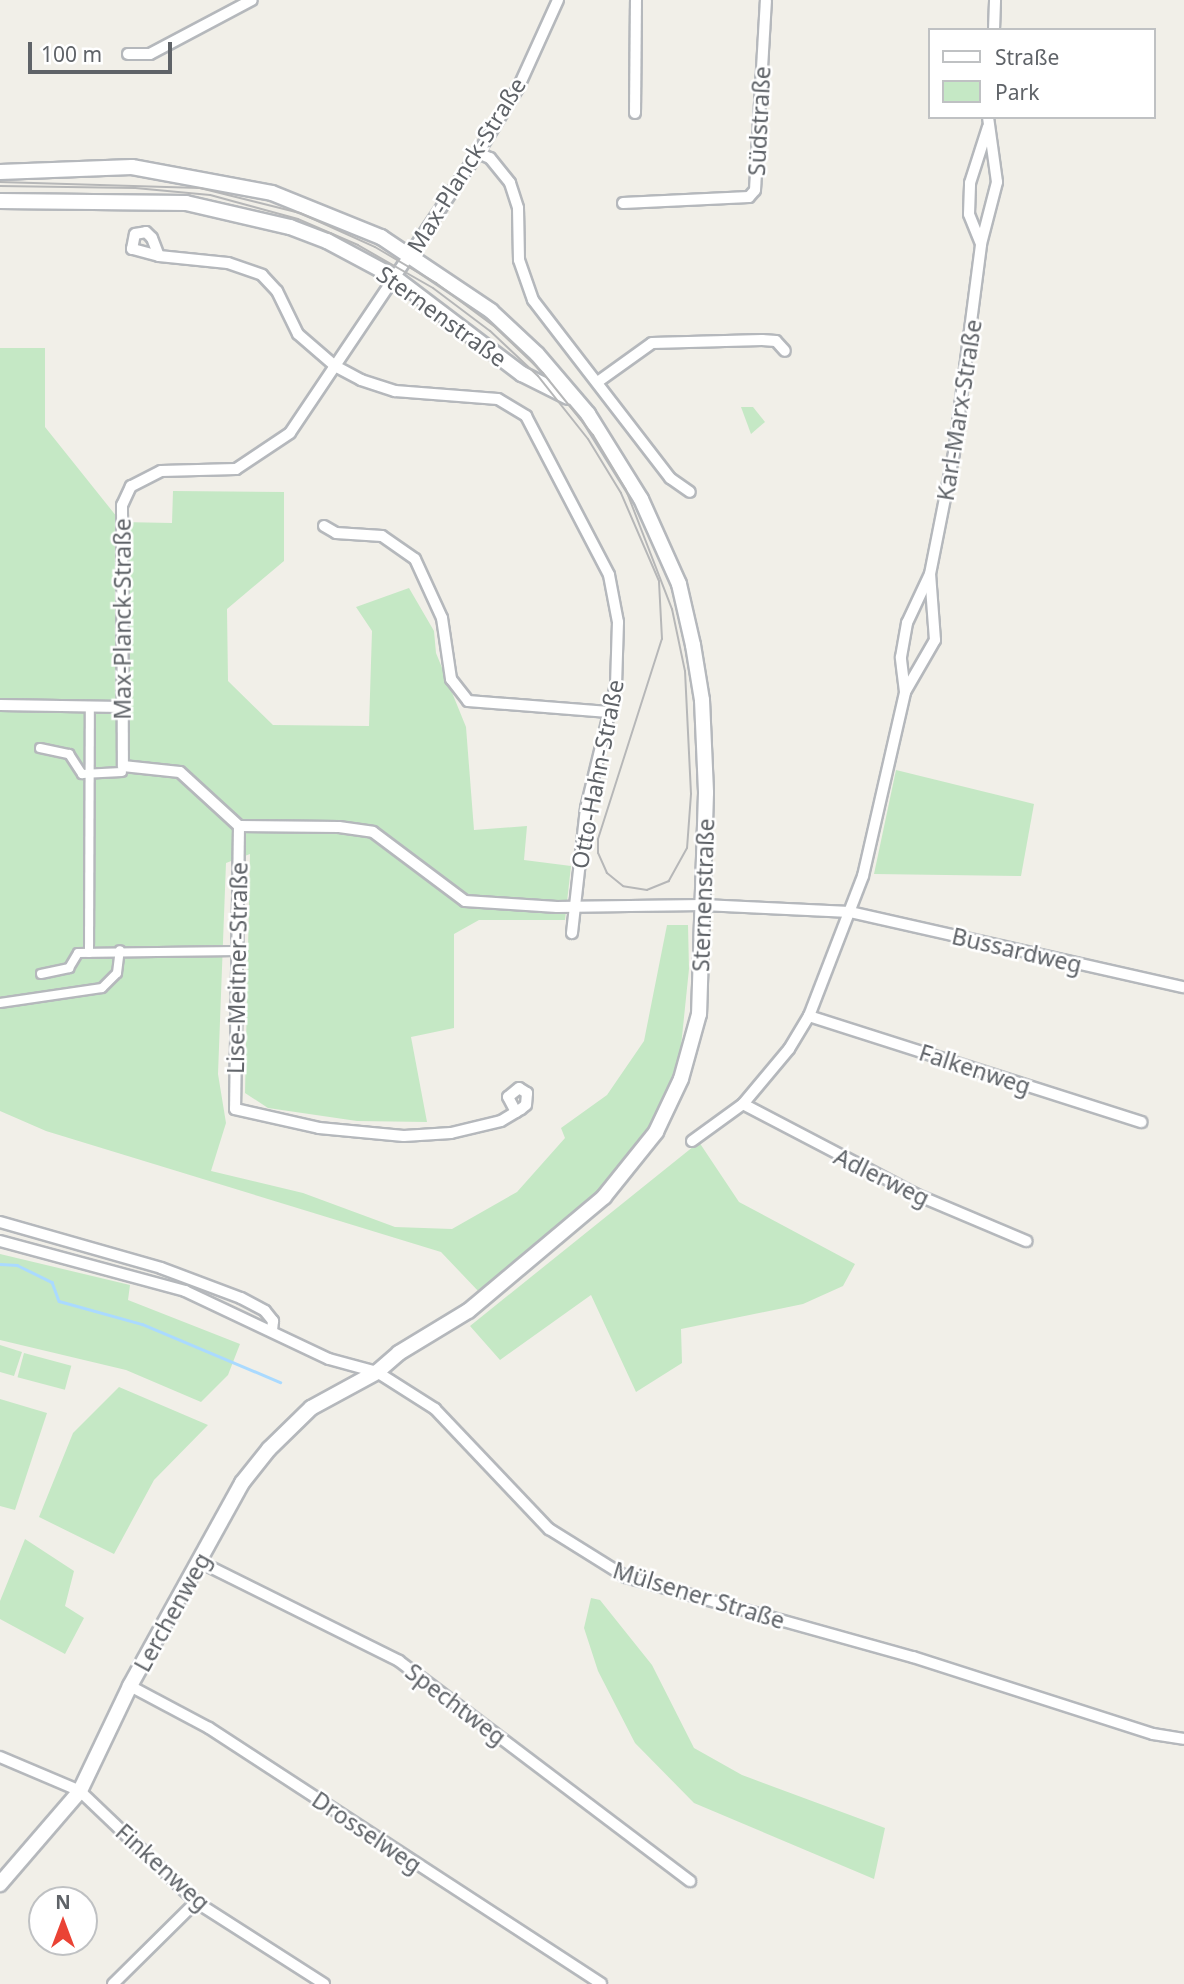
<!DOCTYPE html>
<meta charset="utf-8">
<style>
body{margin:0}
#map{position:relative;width:1184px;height:1984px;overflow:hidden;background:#f1efe8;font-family:"Noto Sans",sans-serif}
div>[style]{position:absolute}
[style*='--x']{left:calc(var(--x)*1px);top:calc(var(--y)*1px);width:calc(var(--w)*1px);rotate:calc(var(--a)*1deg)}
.green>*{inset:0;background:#c5e8c5;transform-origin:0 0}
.stream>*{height:2.5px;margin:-1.25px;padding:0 1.25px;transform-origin:1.25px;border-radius:1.25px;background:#aadaff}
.roads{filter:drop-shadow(2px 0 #b5b8bc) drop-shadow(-2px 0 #b5b8bc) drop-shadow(0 2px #b5b8bc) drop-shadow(0 -2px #b5b8bc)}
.pedestrian>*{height:8px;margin:-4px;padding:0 4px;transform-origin:4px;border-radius:4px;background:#fff}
.minor>*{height:10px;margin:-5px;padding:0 5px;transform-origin:5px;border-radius:5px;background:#fff}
.tertiary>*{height:14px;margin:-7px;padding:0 7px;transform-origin:7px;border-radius:7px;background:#fff}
.tram>*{height:2px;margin:-1px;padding:0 1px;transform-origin:1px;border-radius:1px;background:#b6b7b8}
span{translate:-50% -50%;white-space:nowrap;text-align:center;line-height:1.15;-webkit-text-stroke:5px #fff;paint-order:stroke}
.street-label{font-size:23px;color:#5f6368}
.legend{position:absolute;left:928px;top:28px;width:228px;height:91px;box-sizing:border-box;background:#fff;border:2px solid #bfc1c3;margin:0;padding:9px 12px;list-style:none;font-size:21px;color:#5f6368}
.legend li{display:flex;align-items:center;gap:14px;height:35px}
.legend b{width:35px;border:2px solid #bfc1c3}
.north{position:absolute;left:28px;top:1886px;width:70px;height:70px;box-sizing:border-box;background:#fff;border:2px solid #bfc1c3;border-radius:50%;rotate:0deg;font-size:19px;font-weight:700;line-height:28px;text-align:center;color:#5f6368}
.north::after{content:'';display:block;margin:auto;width:24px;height:32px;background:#ea4335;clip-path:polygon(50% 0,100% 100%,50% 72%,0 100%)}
.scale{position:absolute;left:28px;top:42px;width:144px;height:32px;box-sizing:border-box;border:4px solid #5f6368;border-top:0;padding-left:9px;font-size:21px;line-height:24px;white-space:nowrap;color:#5f6368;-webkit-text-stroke:5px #fff;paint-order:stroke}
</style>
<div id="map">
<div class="green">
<div style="clip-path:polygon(0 348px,45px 348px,45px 427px,121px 522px,172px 523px,173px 491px,284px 492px,284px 561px,227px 609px,228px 681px,273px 725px,369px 726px,372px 631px,356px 607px,409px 588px,434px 631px,436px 653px,466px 727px,474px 830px,527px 826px,524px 860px,571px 866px,565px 920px,479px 920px,454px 934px,454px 1028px,411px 1037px,427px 1122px,357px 1121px,268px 1108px,245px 1093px,250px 854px,226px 863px,218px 1074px,226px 1123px,211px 1171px,303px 1193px,395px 1227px,452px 1229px,517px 1192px,565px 1138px,561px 1128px,607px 1095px,644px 1041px,667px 925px,688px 925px,689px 969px,680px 1056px,650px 1131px,632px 1158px,589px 1202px,480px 1293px,441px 1252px,46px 1131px,0 1111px)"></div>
<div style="clip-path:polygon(741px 407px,753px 407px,765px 422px,751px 434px)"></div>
<div style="clip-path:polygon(896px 770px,1034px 804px,1021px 876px,874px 874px)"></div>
<div style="clip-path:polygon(699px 1142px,739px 1202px,855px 1264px,843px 1286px,803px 1304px,681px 1329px,682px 1363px,636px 1392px,591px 1295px,500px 1360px,470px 1326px)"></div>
<div style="clip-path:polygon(0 1254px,130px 1285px,128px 1300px,240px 1344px,228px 1375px,201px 1402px,126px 1370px,0 1340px)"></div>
<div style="clip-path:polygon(0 1345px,22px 1352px,14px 1376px,0 1372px)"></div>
<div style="left:24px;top:1353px;width:49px;height:25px;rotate:15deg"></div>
<div style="clip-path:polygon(119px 1387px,208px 1425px,154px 1480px,114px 1554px,39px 1517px,73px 1433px)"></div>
<div style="clip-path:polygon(0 1399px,47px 1413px,15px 1510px,0 1506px)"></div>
<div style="clip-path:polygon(25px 1539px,74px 1571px,65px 1606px,84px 1618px,65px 1654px,0 1619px,0 1601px)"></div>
<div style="clip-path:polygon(591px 1598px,600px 1600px,652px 1665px,694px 1748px,742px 1775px,885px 1828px,874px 1879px,694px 1803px,635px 1743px,598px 1671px,584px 1628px)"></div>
</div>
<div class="stream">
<div style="--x:0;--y:1264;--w:17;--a:3"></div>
<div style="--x:17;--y:1265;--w:39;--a:26"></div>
<div style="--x:52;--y:1282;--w:20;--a:70"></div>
<div style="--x:59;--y:1301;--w:86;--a:15.5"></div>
<div style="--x:142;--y:1324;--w:150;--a:22.8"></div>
</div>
<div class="roads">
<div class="pedestrian">
<div style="--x:40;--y:748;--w:30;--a:12"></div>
<div style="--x:69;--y:754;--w:24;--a:57"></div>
<div style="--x:82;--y:774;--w:40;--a:-2.9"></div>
<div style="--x:89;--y:953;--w:247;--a:-89.8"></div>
<div style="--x:41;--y:974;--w:29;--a:-12"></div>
<div style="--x:69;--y:968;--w:17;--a:-59"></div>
<div style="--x:78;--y:953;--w:159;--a:-0.7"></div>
<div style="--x:0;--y:1003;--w:103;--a:-8.4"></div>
<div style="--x:102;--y:988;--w:21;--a:-45"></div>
<div style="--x:117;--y:973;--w:23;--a:-83"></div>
</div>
<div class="minor">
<div style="--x:558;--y:0;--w:97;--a:114.4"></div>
<div style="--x:518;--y:88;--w:76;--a:121.6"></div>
<div style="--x:478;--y:153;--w:337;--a:123.9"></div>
<div style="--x:290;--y:433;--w:65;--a:146.3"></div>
<div style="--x:236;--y:469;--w:75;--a:178.5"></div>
<div style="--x:161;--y:471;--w:34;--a:153"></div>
<div style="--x:131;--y:486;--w:21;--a:115"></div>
<div style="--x:122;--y:505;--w:261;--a:89.8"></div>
<div style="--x:123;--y:766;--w:57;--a:6"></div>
<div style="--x:180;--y:772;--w:80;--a:42.5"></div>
<div style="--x:239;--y:826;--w:100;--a:0.6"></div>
<div style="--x:339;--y:827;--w:34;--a:8"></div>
<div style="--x:373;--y:832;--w:115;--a:36.9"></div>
<div style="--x:465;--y:901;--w:92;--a:3.7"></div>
<div style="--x:557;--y:907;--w:146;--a:-0.8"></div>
<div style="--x:703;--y:905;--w:147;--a:2.7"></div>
<div style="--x:850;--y:912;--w:342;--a:12.7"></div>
<div style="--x:994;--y:30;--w:30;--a:-88"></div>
<div style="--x:128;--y:54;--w:22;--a:0"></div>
<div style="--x:150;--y:54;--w:115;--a:-27.9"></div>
<div style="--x:635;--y:113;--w:113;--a:-89.5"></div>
<div style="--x:478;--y:153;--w:13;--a:23"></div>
<div style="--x:490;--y:158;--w:32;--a:51"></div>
<div style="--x:510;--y:183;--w:26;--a:72"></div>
<div style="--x:518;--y:208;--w:52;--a:88.9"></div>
<div style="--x:519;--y:260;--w:42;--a:70.7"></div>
<div style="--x:533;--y:300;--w:225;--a:52.4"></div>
<div style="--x:670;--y:478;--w:24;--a:35"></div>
<div style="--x:623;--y:203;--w:126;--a:-2.7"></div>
<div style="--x:749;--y:197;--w:9;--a:-49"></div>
<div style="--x:755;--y:190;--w:190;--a:-86.7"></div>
<div style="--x:146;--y:232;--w:8;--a:45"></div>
<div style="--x:152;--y:238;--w:19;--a:69"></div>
<div style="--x:159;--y:256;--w:28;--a:-165"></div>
<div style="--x:132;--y:249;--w:15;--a:-79"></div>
<div style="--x:135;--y:234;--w:11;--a:-10"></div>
<div style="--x:981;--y:244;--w:32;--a:-112"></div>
<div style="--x:969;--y:214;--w:31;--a:-88"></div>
<div style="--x:970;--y:183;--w:59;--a:-72.2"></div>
<div style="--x:159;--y:256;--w:69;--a:5.8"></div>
<div style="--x:228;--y:263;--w:36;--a:19"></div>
<div style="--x:262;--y:275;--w:22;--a:47"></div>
<div style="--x:277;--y:291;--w:48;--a:64"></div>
<div style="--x:298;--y:334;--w:49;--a:40.9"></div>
<div style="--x:335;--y:366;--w:30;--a:28"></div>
<div style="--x:361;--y:380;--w:36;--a:18"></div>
<div style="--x:395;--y:391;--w:103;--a:4.4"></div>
<div style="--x:498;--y:399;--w:33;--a:31"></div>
<div style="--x:526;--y:416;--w:179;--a:62.4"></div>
<div style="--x:609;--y:575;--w:48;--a:79.2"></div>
<div style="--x:618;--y:622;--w:63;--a:91.8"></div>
<div style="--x:616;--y:685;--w:127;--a:103.7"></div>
<div style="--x:586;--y:808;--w:126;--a:96.4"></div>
<div style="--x:599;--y:381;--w:65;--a:-35.6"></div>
<div style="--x:652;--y:343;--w:110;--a:-1.6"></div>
<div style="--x:762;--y:340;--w:14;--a:4"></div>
<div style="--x:776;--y:341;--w:13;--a:48"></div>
<div style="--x:324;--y:526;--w:14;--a:30"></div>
<div style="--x:336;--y:533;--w:46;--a:3.7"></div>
<div style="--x:382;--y:536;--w:40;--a:34.9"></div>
<div style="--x:415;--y:559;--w:65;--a:65.4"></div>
<div style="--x:442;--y:618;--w:62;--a:81.6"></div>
<div style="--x:451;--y:679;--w:28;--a:52"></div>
<div style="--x:468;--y:701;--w:141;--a:4.5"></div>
<div style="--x:905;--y:692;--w:60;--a:-60"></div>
<div style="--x:935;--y:640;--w:66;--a:-94.3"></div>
<div style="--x:0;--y:705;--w:122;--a:0.9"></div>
<div style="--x:239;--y:826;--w:283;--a:90.8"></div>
<div style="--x:235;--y:1109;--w:86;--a:12.7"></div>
<div style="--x:319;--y:1128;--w:85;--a:5.4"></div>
<div style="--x:404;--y:1136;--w:47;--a:-3.7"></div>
<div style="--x:451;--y:1133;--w:51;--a:-13.5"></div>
<div style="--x:501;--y:1121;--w:23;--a:-31"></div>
<div style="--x:521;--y:1109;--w:6;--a:-39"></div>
<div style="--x:526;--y:1105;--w:12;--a:-85"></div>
<div style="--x:527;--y:1093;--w:9;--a:-148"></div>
<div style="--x:519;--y:1088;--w:14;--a:141"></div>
<div style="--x:508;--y:1097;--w:17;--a:62"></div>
<div style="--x:809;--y:1016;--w:349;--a:17.7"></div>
<div style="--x:743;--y:1104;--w:194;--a:27.6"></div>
<div style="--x:915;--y:1194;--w:121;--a:22.9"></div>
<div style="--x:692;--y:1141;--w:63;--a:-36"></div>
<div style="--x:743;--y:1104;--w:72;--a:-50.1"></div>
<div style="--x:789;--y:1049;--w:39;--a:-59"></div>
<div style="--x:809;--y:1016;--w:150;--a:-68.9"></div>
<div style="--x:863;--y:876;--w:189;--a:-77.1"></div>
<div style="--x:905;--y:692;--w:35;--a:-97"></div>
<div style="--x:901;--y:657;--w:35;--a:-80"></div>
<div style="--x:907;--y:623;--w:54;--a:-64.9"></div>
<div style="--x:930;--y:574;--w:123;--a:-78.8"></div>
<div style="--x:954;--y:453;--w:211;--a:-82.6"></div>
<div style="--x:981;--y:244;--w:64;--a:-75.5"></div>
<div style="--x:997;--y:182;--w:66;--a:-97.9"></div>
<div style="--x:0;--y:1222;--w:167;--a:15.9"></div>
<div style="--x:161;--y:1268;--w:85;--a:20.6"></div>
<div style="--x:241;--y:1298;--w:27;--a:28"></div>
<div style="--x:265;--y:1311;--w:13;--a:51"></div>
<div style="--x:273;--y:1321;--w:10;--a:96"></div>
<div style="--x:0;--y:1241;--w:192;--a:15.1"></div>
<div style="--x:185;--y:1291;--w:159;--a:25.3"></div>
<div style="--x:329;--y:1359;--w:50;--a:15.2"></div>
<div style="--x:377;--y:1372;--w:69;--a:32.5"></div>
<div style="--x:435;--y:1409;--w:166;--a:46.5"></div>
<div style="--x:549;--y:1529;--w:91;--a:31.9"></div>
<div style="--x:626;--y:1577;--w:298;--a:15.6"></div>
<div style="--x:913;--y:1657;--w:252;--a:17.8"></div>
<div style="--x:1153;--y:1734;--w:31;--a:9"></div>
<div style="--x:200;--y:1562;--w:222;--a:26.4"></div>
<div style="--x:399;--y:1661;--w:365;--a:37.1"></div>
<div style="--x:130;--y:1686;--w:89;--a:28"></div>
<div style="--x:209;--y:1728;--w:468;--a:33.1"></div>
<div style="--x:0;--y:1757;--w:87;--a:23"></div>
<div style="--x:80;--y:1791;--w:161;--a:43.7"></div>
<div style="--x:196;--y:1902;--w:152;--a:32.6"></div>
<div style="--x:113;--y:1984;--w:117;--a:-44.7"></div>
</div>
<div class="tertiary">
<div style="--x:0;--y:172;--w:132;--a:-2.2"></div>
<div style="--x:132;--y:167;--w:142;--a:10.5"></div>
<div style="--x:272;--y:193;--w:118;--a:22"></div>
<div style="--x:381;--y:237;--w:133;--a:33.9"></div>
<div style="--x:491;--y:311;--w:63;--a:43.1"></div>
<div style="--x:537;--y:354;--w:79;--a:49.6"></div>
<div style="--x:588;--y:414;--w:100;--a:58.1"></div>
<div style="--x:641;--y:499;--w:93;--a:65.9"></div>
<div style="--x:679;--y:584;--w:63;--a:77.1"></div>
<div style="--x:693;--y:645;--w:56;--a:80.7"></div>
<div style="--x:702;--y:700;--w:93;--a:87.5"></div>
<div style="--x:706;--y:793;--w:221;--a:91.8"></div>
<div style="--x:699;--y:1014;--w:67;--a:105.5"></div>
<div style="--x:681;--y:1079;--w:59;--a:115.3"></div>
<div style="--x:656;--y:1132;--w:83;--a:128.7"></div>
<div style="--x:604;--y:1197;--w:177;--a:140"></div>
<div style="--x:468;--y:1311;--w:81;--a:148.7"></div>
<div style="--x:399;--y:1353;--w:29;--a:139"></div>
<div style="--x:377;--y:1372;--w:75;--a:151.4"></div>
<div style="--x:311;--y:1408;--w:59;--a:135.7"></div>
<div style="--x:269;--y:1449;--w:43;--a:128.5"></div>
<div style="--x:242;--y:1483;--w:232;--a:118.9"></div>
<div style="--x:130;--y:1686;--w:116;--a:115.5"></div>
<div style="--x:80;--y:1791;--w:123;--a:130.7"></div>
<div style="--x:0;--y:201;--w:186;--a:0.6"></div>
<div style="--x:186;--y:203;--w:107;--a:13"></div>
<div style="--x:290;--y:227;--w:40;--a:21"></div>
<div style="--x:327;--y:241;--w:76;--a:28.2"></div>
<div style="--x:394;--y:277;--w:161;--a:37.2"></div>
<div style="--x:522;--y:374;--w:51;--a:26.6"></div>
</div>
</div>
<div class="tram">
<div style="--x:0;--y:182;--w:200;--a:1.7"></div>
<div style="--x:200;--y:188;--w:103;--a:14"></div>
<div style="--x:300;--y:213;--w:82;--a:24.4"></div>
<div style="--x:375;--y:247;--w:71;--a:30.5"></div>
<div style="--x:436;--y:283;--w:72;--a:36.6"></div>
<div style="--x:494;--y:326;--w:68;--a:43.8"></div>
<div style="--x:543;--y:373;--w:80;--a:51.1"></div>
<div style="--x:593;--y:435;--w:64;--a:59"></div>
<div style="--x:626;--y:490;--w:128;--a:68.9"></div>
<div style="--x:672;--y:609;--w:63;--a:78.2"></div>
<div style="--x:685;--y:671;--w:123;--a:87.2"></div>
<div style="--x:691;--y:794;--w:54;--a:94.2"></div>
<div style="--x:687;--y:848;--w:38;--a:119"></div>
<div style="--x:669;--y:881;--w:24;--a:158"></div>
<div style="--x:647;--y:890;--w:24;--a:-171"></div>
<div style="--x:623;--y:886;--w:21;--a:-141"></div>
<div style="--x:607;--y:873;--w:22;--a:-114"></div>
<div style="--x:598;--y:853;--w:14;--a:-90"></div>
<div style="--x:598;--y:839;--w:210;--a:-72.3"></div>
<div style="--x:662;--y:639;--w:58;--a:-93"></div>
<div style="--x:659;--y:581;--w:96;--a:-113.4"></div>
<div style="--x:621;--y:493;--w:63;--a:-121.4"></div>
<div style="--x:588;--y:439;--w:80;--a:-128.4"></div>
<div style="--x:538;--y:376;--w:66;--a:-136.8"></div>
<div style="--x:490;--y:331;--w:71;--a:-143"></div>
<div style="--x:433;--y:288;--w:86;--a:-150.2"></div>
<div style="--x:358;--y:245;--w:65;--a:-156.6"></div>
<div style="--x:298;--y:219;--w:91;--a:-164.7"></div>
<div style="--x:210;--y:195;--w:75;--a:-174.7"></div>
<div style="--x:135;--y:188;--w:135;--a:-179.2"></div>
</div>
<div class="street-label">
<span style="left:759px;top:121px;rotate:-87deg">Südstraße</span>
<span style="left:466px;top:165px;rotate:-58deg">Max-Planck-Straße</span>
<span style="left:442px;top:316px;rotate:36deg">Sternenstraße</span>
<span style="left:959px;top:410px;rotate:-81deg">Karl-Marx-Straße</span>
<span style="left:122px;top:619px;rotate:-90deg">Max-Planck-Straße</span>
<span style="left:597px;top:774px;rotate:-79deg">Otto-Hahn-Straße</span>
<span style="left:703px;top:895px;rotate:-88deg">Sternenstraße</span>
<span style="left:1017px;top:950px;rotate:13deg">Bussardweg</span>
<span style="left:237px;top:968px;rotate:-89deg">Lise-Meitner-Straße</span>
<span style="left:975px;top:1069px;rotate:18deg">Falkenweg</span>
<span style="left:882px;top:1177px;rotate:26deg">Adlerweg</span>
<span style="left:699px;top:1595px;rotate:17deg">Mülsener Straße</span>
<span style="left:172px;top:1612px;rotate:-61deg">Lerchenweg</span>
<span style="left:456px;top:1704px;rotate:37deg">Spechtweg</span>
<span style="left:367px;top:1832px;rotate:34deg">Drosselweg</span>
<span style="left:163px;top:1867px;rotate:42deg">Finkenweg</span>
</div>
<ul class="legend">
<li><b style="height:9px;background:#fff"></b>Straße</li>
<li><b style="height:19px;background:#c5e8c5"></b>Park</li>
</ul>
<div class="north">N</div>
<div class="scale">100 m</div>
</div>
